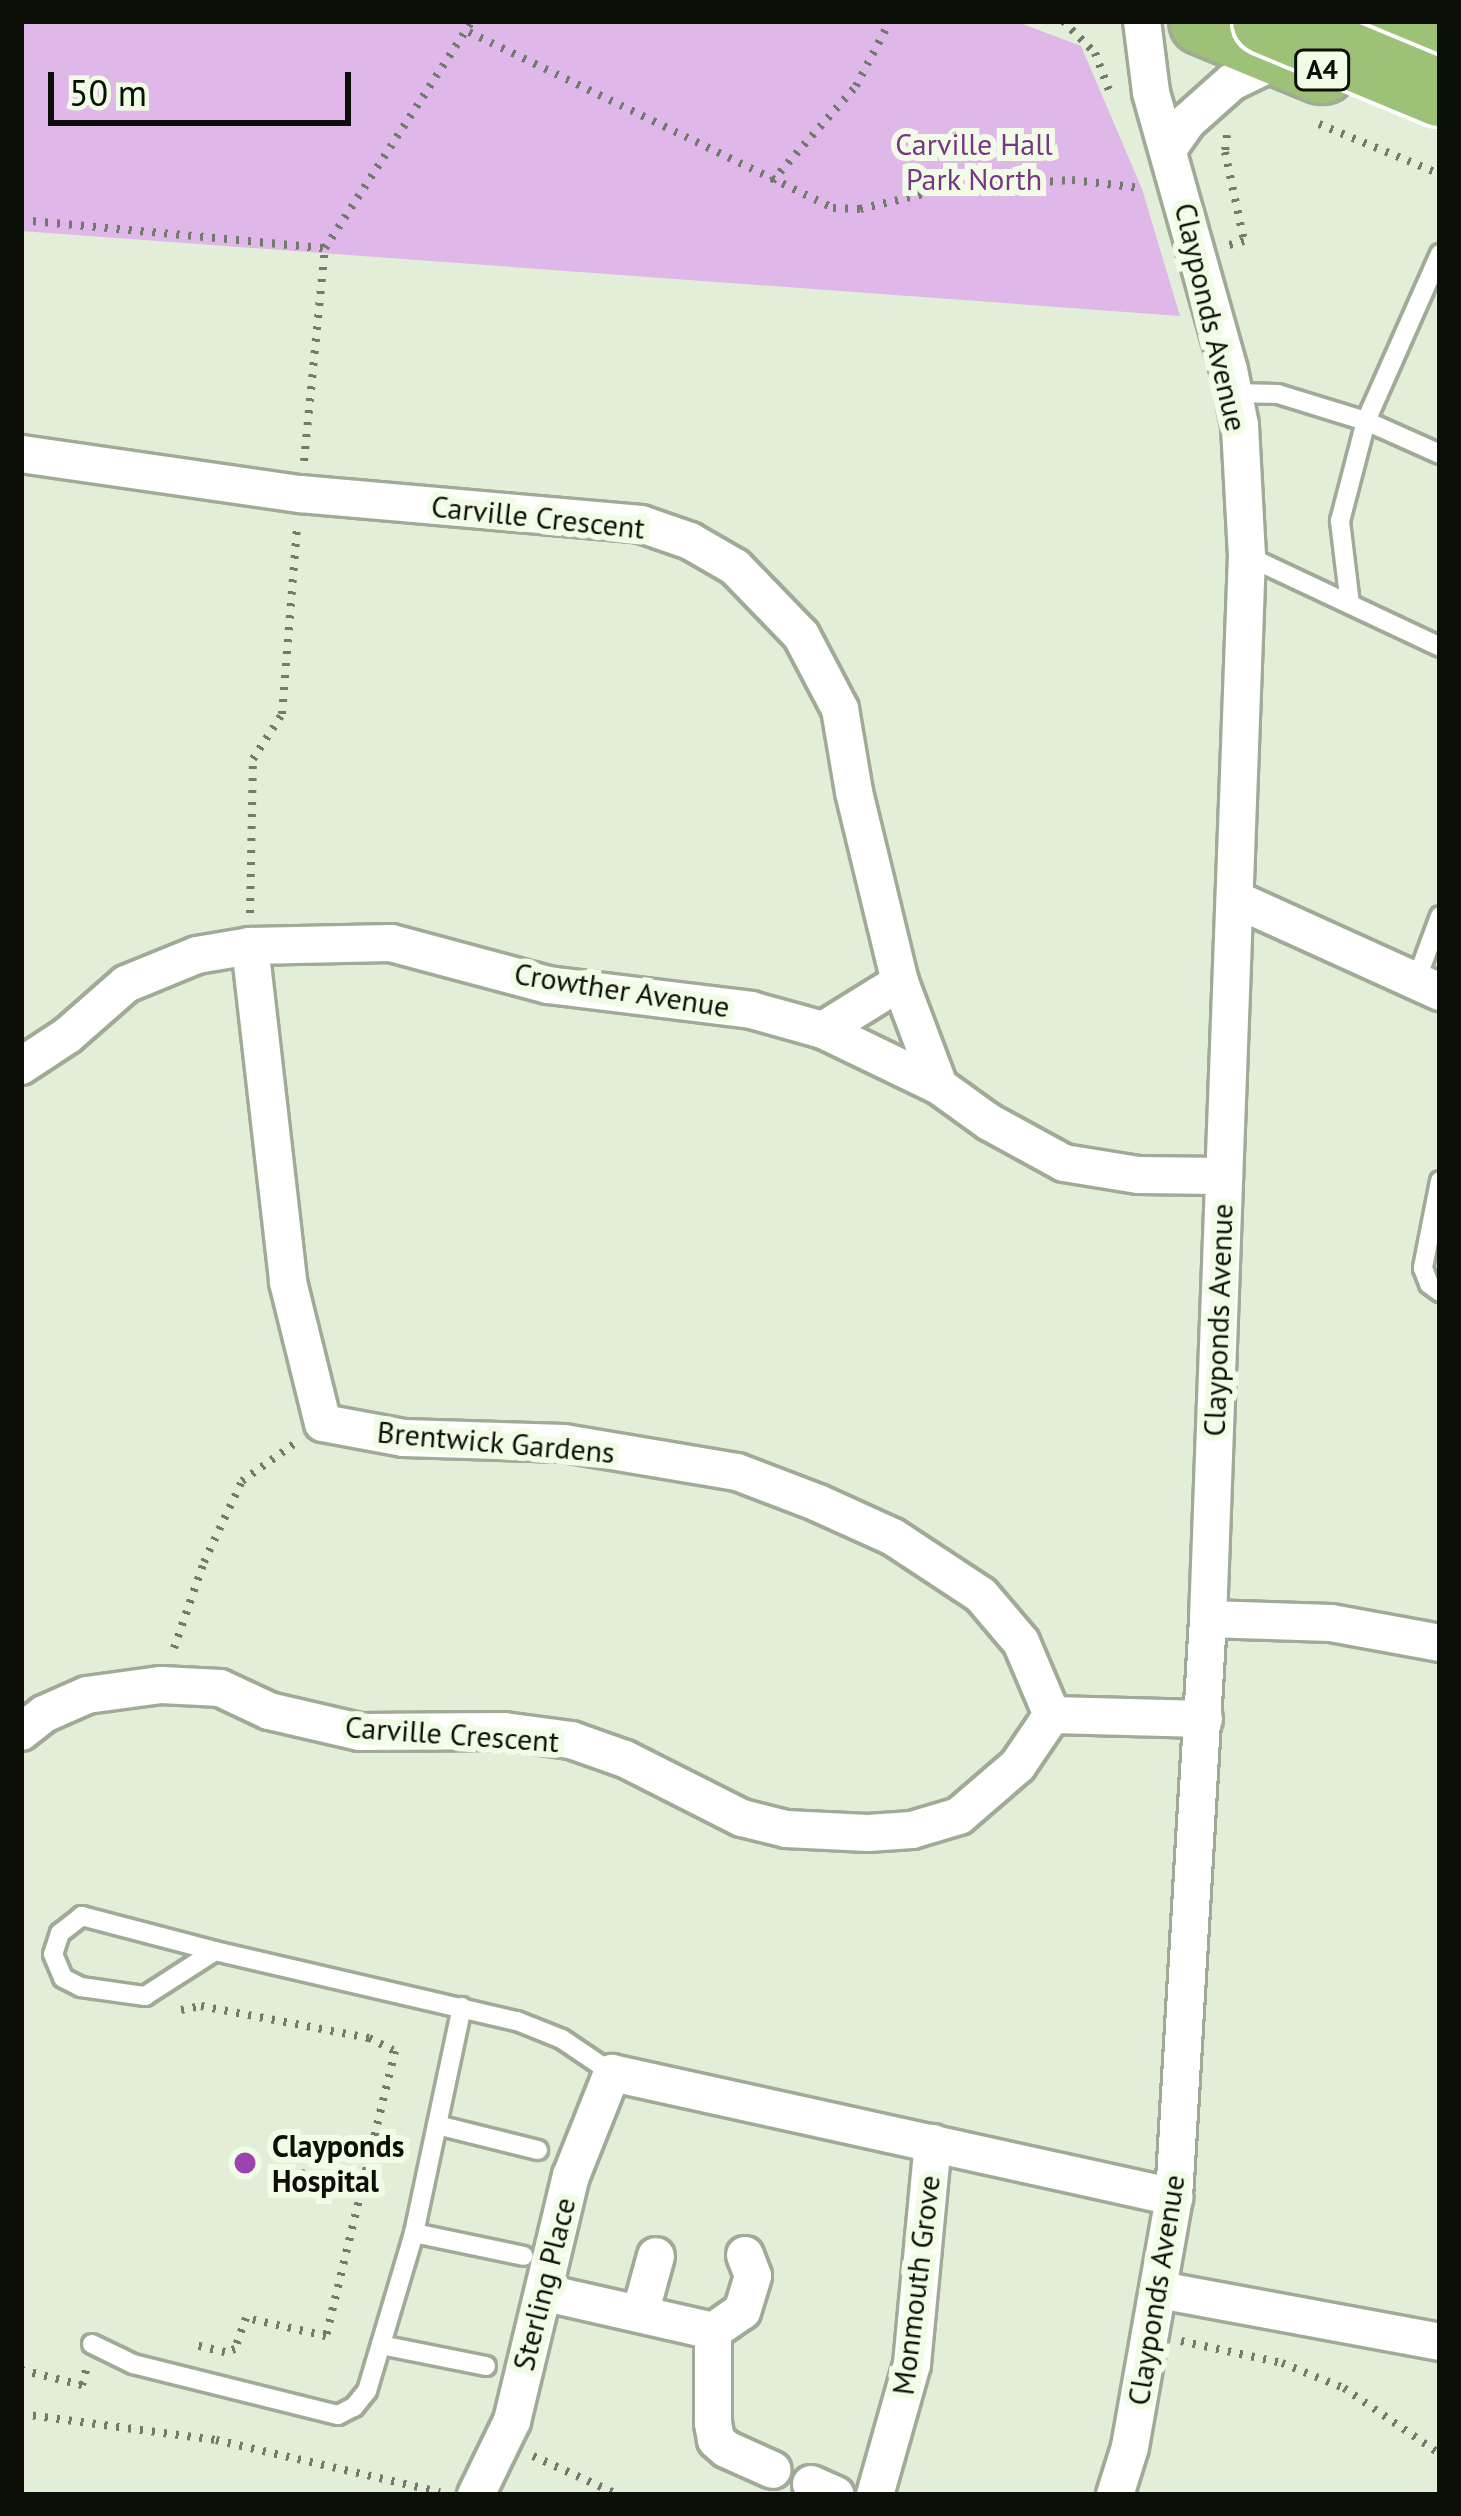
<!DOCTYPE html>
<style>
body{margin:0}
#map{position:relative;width:1461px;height:2516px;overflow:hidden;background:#e3eed8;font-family:"PT Sans",sans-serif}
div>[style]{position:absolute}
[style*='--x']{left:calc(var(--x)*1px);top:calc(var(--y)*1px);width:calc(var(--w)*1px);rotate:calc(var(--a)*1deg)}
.green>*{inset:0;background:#e0b7e9}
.path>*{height:8px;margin-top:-4px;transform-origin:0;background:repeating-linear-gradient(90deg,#727a6c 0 3px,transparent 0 12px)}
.roads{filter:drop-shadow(3px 0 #a0ab97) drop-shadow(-3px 0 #a0ab97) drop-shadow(0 3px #a0ab97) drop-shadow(0 -3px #a0ab97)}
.lane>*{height:18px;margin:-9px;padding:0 9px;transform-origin:9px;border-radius:9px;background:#fff}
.street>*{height:36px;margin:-18px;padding:0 18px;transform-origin:18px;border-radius:18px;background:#fff}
.highway>*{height:66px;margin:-33px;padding:0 33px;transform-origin:33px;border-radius:33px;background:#9dc177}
.bridges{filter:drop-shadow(3px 0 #fff) drop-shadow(-3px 0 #fff) drop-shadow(0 3px #fff) drop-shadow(0 -3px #fff)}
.highway-bridge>*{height:66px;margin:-33px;padding:0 33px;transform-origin:33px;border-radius:33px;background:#9dc177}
.dots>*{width:33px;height:33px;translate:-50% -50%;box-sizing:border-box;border:6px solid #f0fce5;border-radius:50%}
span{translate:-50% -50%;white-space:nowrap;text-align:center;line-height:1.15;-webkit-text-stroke:12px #f0fce5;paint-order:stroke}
.shield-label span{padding:3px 9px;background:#f0fce5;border:3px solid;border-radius:9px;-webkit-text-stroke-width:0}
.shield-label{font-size:27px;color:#0b0f08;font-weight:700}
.park-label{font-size:30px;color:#773585}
.street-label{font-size:30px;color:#0b0f08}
.poi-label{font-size:30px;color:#0b0f08;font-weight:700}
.left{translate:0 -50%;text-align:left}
.frame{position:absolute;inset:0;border:24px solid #0b0f08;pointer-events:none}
.scale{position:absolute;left:48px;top:72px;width:303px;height:54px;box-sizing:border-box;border:6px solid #0b0f08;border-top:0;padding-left:15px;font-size:36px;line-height:42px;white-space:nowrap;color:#0b0f08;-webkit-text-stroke:9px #f0fce5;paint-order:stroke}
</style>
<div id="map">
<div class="green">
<div style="clip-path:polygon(21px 21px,1015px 21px,1081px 46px,1142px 189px,1180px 316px,21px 231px)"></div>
</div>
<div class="path">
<div style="--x:1063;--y:21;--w:45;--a:45"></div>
<div style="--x:1095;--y:53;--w:43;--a:69.4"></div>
<div style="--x:469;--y:32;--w:404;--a:25.8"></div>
<div style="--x:833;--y:208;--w:27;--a:2"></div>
<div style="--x:860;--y:209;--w:78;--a:-13.3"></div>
<div style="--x:936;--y:191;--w:78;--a:-5.1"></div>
<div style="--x:1014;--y:184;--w:58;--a:-3.9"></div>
<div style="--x:1072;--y:180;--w:69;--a:6.6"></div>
<div style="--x:1319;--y:124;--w:131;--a:22.5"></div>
<div style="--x:1227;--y:135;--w:17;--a:97"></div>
<div style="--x:1225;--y:152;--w:91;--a:77.9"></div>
<div style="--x:1244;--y:241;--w:16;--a:165"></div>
<div style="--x:772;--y:181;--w:127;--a:-48.5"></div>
<div style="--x:856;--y:86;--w:73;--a:-62.4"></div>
<div style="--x:21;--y:220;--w:305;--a:5.3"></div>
<div style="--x:304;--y:461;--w:214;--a:-84.4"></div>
<div style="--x:325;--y:248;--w:270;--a:-57.1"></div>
<div style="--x:250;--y:913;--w:154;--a:-88.9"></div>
<div style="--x:253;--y:759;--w:54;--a:-57.2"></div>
<div style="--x:282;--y:714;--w:186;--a:-85.4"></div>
<div style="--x:174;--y:1648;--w:91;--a:-70.8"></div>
<div style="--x:204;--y:1562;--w:89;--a:-64.9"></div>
<div style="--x:242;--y:1481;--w:69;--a:-35.5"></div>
<div style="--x:181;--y:2010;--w:20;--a:-11"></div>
<div style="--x:201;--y:2006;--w:171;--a:10.8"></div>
<div style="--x:369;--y:2038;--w:29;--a:27"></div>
<div style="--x:395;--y:2051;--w:293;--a:103.6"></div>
<div style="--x:326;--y:2336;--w:82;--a:-167.3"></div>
<div style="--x:246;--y:2318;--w:33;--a:110"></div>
<div style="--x:235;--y:2349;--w:10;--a:163"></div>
<div style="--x:225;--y:2352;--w:28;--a:-167"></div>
<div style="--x:301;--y:2173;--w:63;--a:12.9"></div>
<div style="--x:1181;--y:2341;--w:103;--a:12.3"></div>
<div style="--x:1282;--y:2363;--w:67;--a:22"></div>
<div style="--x:1344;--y:2388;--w:116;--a:34.5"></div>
<div style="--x:21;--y:2370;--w:63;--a:13.8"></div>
<div style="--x:82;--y:2385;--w:16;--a:-75"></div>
<div style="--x:21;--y:2414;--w:197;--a:7.6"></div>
<div style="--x:216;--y:2440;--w:230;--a:13.1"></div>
<div style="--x:533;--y:2456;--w:94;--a:24.4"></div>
</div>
<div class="roads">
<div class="lane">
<div style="--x:1234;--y:393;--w:44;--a:1.3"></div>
<div style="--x:1278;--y:394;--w:92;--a:17.1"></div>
<div style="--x:1366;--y:421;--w:81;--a:24"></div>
<div style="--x:1247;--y:556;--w:213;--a:25.2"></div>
<div style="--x:1350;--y:604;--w:84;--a:-96.9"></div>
<div style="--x:1340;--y:521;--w:103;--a:-75.4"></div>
<div style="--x:1366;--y:421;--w:183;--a:-66.1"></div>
<div style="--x:1416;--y:981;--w:69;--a:-69.7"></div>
<div style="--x:1440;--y:1181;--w:89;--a:101.1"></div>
<div style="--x:1423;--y:1268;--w:17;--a:69"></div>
<div style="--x:1429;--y:1284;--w:14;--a:36"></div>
<div style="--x:215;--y:1951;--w:138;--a:-165.3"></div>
<div style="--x:82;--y:1916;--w:28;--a:142"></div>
<div style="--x:60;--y:1933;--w:22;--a:108"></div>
<div style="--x:53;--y:1954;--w:26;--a:67"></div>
<div style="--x:63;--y:1978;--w:20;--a:27"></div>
<div style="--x:81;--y:1987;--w:65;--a:8"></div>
<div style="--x:145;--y:1996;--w:83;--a:-32.7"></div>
<div style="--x:215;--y:1951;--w:310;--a:13.1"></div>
<div style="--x:517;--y:2021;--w:48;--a:21.8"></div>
<div style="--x:562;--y:2039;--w:60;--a:34.2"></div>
<div style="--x:437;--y:2125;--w:104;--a:13.9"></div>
<div style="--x:414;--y:2233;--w:112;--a:11.8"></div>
<div style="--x:92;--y:2344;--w:46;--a:26"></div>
<div style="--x:133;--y:2364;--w:211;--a:14"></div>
<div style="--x:338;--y:2415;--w:18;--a:-27"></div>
<div style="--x:354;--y:2407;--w:21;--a:-51"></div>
<div style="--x:367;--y:2391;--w:165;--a:-73.4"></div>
<div style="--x:414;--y:2233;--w:231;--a:-78"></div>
<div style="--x:381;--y:2345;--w:107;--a:11.3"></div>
</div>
<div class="street">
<div style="--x:1169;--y:148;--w:33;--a:-55"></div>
<div style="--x:1188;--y:121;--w:59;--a:-41.6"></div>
<div style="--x:1232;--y:82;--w:62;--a:-25.7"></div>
<div style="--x:21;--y:454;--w:282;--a:8.2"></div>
<div style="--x:300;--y:494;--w:342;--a:5"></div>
<div style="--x:641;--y:524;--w:52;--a:19.1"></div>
<div style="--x:690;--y:541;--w:52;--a:30"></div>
<div style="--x:735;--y:567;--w:95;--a:45.9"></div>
<div style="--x:801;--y:635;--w:84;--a:62.2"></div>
<div style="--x:840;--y:709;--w:84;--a:80.4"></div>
<div style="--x:854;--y:792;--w:195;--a:76.4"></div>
<div style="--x:900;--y:982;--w:111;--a:69.4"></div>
<div style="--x:1235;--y:899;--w:225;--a:24.4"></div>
<div style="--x:250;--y:946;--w:338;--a:83.5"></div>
<div style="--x:288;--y:1282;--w:145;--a:76.1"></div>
<div style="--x:323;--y:1423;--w:82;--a:10.5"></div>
<div style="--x:404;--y:1438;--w:160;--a:1.8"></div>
<div style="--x:564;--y:1443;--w:175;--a:9.5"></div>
<div style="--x:737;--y:1472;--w:87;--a:20.9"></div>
<div style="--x:818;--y:1503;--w:82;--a:24.4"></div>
<div style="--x:893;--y:1537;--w:105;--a:33.4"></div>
<div style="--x:981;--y:1595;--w:62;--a:49.6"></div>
<div style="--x:1021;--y:1642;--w:79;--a:67"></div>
<div style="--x:823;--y:1030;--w:91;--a:-31.9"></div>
<div style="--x:21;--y:1066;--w:56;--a:-33.4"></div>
<div style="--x:68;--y:1035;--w:77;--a:-41.3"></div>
<div style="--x:126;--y:984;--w:77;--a:-22.2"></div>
<div style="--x:197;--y:955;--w:54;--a:-9.6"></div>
<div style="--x:250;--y:946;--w:141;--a:-1.2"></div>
<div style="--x:391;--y:943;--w:163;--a:15"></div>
<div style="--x:548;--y:985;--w:205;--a:7"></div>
<div style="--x:751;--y:1010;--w:75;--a:15.5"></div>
<div style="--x:823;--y:1030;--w:129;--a:25.8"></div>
<div style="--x:939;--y:1086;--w:62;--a:35.8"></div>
<div style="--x:989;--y:1122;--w:85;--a:28.7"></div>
<div style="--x:1064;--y:1163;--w:75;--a:9.2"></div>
<div style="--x:1138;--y:1175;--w:85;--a:0.7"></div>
<div style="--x:1208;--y:1619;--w:123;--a:1.9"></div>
<div style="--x:1331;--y:1623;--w:111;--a:10.4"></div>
<div style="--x:1052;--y:1715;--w:152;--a:1.5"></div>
<div style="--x:21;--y:1732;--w:29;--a:-38"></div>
<div style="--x:44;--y:1714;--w:47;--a:-23.8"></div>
<div style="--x:87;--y:1695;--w:75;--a:-7.7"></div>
<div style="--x:161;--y:1685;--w:59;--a:2.9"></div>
<div style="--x:220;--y:1688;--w:54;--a:25.1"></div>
<div style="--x:269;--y:1711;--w:93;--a:13"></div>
<div style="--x:360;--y:1732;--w:144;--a:-0.4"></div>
<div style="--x:504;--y:1731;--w:68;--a:7.7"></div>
<div style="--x:571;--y:1740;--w:57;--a:19.4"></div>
<div style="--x:625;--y:1759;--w:131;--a:26.8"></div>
<div style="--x:742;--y:1818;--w:45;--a:14"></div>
<div style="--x:786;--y:1829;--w:82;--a:2.8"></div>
<div style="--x:868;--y:1833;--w:44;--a:-3.9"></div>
<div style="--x:912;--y:1830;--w:49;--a:-16.6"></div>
<div style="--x:959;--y:1816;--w:78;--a:-40.8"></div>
<div style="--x:1018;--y:1765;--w:60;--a:-55.8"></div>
<div style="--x:745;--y:2255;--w:22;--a:69"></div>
<div style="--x:753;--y:2276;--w:37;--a:107"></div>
<div style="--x:742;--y:2311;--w:35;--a:145"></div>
<div style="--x:713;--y:2331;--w:92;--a:90"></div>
<div style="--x:713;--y:2423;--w:17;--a:80"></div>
<div style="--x:716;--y:2440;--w:13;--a:42"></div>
<div style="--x:726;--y:2449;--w:51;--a:24.1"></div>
<div style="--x:1160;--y:2290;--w:285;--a:10.5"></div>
<div style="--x:546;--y:2293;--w:171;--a:12.8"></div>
<div style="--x:640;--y:2314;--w:60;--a:-74.6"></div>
<div style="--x:811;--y:2484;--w:27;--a:24"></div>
<div style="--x:476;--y:2495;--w:82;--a:-64.1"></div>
<div style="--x:512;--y:2421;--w:252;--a:-76.5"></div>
<div style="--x:571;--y:2176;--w:111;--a:-68.3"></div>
<div style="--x:612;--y:2073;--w:576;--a:12.44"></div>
<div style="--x:875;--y:2495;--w:136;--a:-74.2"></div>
<div style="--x:912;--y:2364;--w:222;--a:-84.6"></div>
<div style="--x:1115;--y:2495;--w:50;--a:-72.6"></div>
<div style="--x:1130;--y:2447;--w:254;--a:-80"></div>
<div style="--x:1174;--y:2197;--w:579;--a:-86.63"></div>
<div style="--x:1208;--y:1619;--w:1064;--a:-87.9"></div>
<div style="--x:1247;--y:556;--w:131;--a:-93.1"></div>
<div style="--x:1240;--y:425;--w:56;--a:-101.3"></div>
<div style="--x:1229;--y:370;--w:289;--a:-105.7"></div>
<div style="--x:1151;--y:92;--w:72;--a:-97.2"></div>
</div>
<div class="highway">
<div style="--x:1203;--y:21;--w:129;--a:22.4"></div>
<div style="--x:1404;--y:21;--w:40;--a:26.6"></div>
</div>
</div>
<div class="bridges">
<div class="highway-bridge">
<div style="--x:1266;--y:21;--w:188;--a:22.5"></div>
</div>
</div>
<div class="dots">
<div style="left:245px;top:2163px;background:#9c43af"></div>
</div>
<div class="shield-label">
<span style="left:1322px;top:70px">A4</span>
</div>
<div class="park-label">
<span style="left:974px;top:161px">Carville Hall<br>Park North</span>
</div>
<div class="street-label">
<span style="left:1211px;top:317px;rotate:77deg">Clayponds Avenue</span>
<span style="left:538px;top:517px;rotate:6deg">Carville Crescent</span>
<span style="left:622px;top:990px;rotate:9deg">Crowther Avenue</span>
<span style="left:1218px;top:1320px;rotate:-88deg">Clayponds Avenue</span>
<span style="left:496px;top:1442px;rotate:5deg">Brentwick Gardens</span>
<span style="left:452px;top:1734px;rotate:4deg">Carville Crescent</span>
<span style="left:544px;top:2284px;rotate:-76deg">Sterling Place</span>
<span style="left:916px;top:2285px;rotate:-83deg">Monmouth Grove</span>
<span style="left:1156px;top:2290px;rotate:-81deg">Clayponds Avenue</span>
</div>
<div class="poi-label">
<span class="left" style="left:272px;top:2163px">Clayponds<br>Hospital</span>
</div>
<div class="frame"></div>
<div class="scale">50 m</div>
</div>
